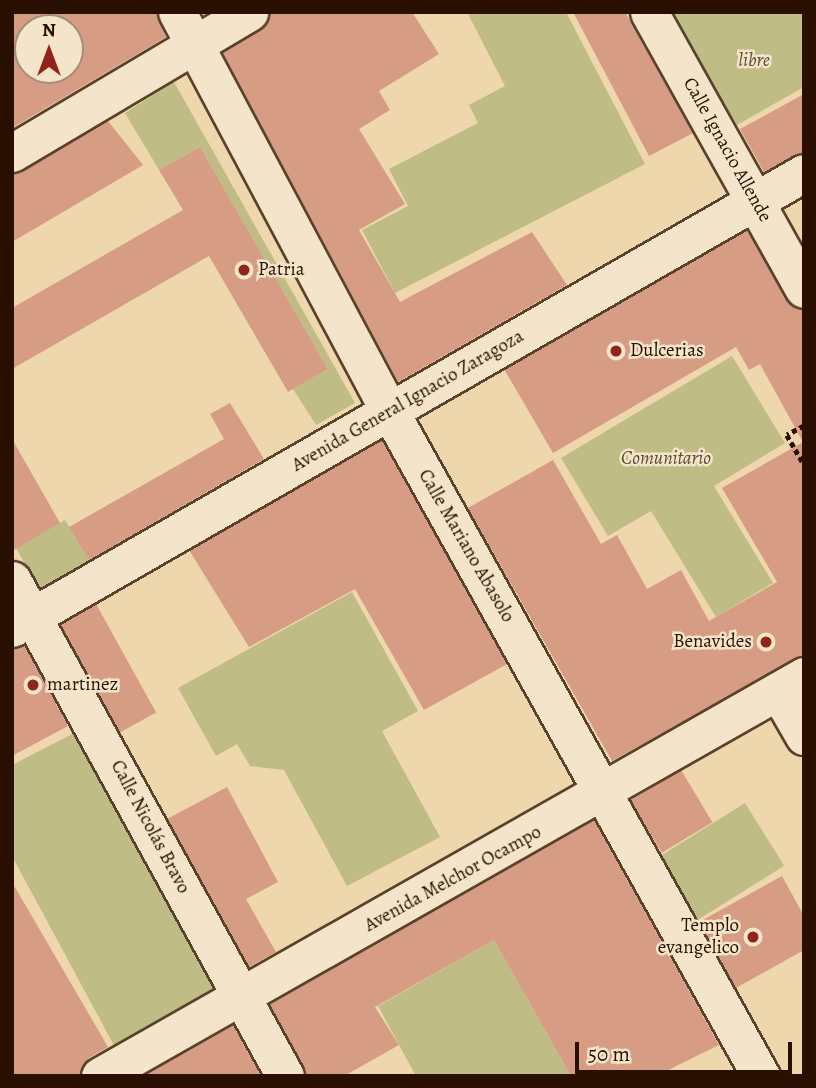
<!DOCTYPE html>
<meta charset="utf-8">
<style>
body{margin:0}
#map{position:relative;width:816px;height:1088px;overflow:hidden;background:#eed7ad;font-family:Alegreya,serif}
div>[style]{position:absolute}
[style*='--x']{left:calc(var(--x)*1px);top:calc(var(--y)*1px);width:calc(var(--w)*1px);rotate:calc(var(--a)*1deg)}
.green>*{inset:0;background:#bfbd85;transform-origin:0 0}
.building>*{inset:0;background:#d69c84;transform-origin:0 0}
.path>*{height:4.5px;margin-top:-2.25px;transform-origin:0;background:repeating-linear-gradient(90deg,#280f00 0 5px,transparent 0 8.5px)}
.roads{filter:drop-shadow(2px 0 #5a412b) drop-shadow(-2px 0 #5a412b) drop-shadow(0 2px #5a412b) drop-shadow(0 -2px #5a412b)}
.minor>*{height:37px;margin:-18.5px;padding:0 18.5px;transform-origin:18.5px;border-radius:18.5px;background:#f4e5ca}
.dots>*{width:19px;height:19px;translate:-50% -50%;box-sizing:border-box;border:4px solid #f4e5ca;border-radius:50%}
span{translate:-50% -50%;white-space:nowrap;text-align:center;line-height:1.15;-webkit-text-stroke:5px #f4e5ca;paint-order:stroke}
.park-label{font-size:19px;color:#5d4c2f;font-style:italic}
.street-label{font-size:19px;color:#280f00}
.poi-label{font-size:19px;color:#280f00}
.left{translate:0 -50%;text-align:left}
.right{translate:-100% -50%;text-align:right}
.frame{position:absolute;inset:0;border:14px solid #280f00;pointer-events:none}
.north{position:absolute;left:14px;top:14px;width:70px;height:70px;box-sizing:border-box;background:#f4e5ca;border:2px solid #a28f79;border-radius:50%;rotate:0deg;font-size:19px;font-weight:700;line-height:28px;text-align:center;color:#280f00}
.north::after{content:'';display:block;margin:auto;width:24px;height:32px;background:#8f2418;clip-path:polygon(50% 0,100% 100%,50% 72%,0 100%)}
.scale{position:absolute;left:575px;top:1042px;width:217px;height:32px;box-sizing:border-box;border:4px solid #280f00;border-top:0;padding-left:9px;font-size:21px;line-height:24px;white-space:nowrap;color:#280f00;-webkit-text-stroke:5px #f4e5ca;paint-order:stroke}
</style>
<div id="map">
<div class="green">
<div style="clip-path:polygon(467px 12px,566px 12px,645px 164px,395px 293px,362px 230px,408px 206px,389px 169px,478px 123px,469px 105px,505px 86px)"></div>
<div style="clip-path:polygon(668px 12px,804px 12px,804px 87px,737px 125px)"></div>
<div style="clip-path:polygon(174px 82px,355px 403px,316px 425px,293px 389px,328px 369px,200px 147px,159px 170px,125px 113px)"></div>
<div style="clip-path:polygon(732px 356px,785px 443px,714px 486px,773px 583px,716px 617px,651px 511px,608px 536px,561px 458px)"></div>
<div style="clip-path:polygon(65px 520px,94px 568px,40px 591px,16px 548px)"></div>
<div style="clip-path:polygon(352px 592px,418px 711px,382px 731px,440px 837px,347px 886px,284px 770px,250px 766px,237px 744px,216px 756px,178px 688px)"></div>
<div style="clip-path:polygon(90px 725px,230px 993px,117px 1051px,12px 856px,12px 765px)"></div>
<div style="left:745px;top:803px;width:74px;height:105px;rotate:58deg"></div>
<div style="clip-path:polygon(494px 940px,571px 1076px,416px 1076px,378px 1006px)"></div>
</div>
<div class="building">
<div style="clip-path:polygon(evenodd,12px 12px,156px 12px,166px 37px,12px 128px,12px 12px,28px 28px,70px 28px,70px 70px,28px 70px,28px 28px)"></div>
<div style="clip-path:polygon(270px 12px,412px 12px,439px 54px,379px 91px,390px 110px,359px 129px,405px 204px,359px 230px,400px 302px,532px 232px,567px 285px,398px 382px,222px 52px,260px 30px)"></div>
<div style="clip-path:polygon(573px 12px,625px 12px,693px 133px,649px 156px)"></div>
<div style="clip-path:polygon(804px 94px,804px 152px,764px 172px,740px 129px)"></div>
<div style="clip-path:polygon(108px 121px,143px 165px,12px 242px,12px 174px)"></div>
<div style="clip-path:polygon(200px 147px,328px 369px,288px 392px,209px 256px,12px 369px,12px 308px,183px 210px,159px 170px)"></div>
<div style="clip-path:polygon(747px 230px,786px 299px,804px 310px,804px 655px,612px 761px,468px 508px,553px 460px,601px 544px,617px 535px,647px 589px,681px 570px,709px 621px,777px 582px,722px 488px,803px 442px,760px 364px,749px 370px,736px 347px,553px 453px,504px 369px)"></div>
<div style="clip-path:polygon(230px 403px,264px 459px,89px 560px,69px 527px,224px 439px,210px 414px)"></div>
<div style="clip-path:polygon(12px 439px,60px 523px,12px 551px)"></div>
<div style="clip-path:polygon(382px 440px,507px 664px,424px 710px,355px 589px,249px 647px,189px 550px)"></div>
<div style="left:96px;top:604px;width:124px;height:41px;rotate:61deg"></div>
<div style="clip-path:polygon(24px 645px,68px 726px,12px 756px,12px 649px)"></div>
<div style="left:681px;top:770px;width:61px;height:59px;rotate:59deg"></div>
<div style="clip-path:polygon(227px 787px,278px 882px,246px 899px,276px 952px,249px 967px,167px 819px)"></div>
<div style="clip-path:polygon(594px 820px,719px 1045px,656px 1076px,571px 1076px,494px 940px,375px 1007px,399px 1045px,344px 1076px,306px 1076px,269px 1004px)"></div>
<div style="clip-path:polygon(782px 876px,804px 916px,804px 950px,736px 988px,699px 922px)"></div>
<div style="clip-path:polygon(12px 882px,108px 1047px,89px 1058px,79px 1076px,12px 1076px)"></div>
<div style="clip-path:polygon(233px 1025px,261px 1076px,143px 1076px)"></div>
</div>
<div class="path">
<div style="--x:804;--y:426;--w:19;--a:152"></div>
<div style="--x:787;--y:435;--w:34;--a:60"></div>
</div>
<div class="roads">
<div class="minor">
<div style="--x:177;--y:12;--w:453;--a:62"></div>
<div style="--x:390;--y:412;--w:761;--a:60.81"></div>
<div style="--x:649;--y:12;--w:317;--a:60.8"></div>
<div style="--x:12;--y:153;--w:276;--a:-30.7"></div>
<div style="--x:12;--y:580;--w:566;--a:61.17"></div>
<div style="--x:12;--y:628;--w:913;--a:-29.88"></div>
<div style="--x:778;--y:691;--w:52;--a:60"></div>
<div style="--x:100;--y:1076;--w:810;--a:-29.6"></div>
</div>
</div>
<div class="dots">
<div style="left:244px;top:270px;background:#8f2418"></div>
<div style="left:616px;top:351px;background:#8f2418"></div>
<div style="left:766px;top:642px;background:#8f2418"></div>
<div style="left:33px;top:685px;background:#8f2418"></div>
<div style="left:753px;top:937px;background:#8f2418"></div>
</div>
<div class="park-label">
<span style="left:754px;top:61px">libre</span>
<span style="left:666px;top:459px">Comunitario</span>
</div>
<div class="street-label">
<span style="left:727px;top:150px;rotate:61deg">Calle Ignacio Allende</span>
<span style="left:408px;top:401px;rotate:-30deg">Avenida General Ignacio Zaragoza</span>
<span style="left:466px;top:546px;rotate:60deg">Calle Mariano Abasolo</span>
<span style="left:150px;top:827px;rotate:62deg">Calle Nicolás Bravo</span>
<span style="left:453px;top:879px;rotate:-29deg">Avenida Melchor Ocampo</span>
</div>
<div class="poi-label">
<span class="left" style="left:258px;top:270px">Patria</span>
<span class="left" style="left:630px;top:351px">Dulcerias</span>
<span class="right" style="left:752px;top:642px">Benavides</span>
<span class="left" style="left:47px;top:685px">martinez</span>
<span class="right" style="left:739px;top:937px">Templo<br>evangelico</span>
</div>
<div class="frame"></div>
<div class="north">N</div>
<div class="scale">50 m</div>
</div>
